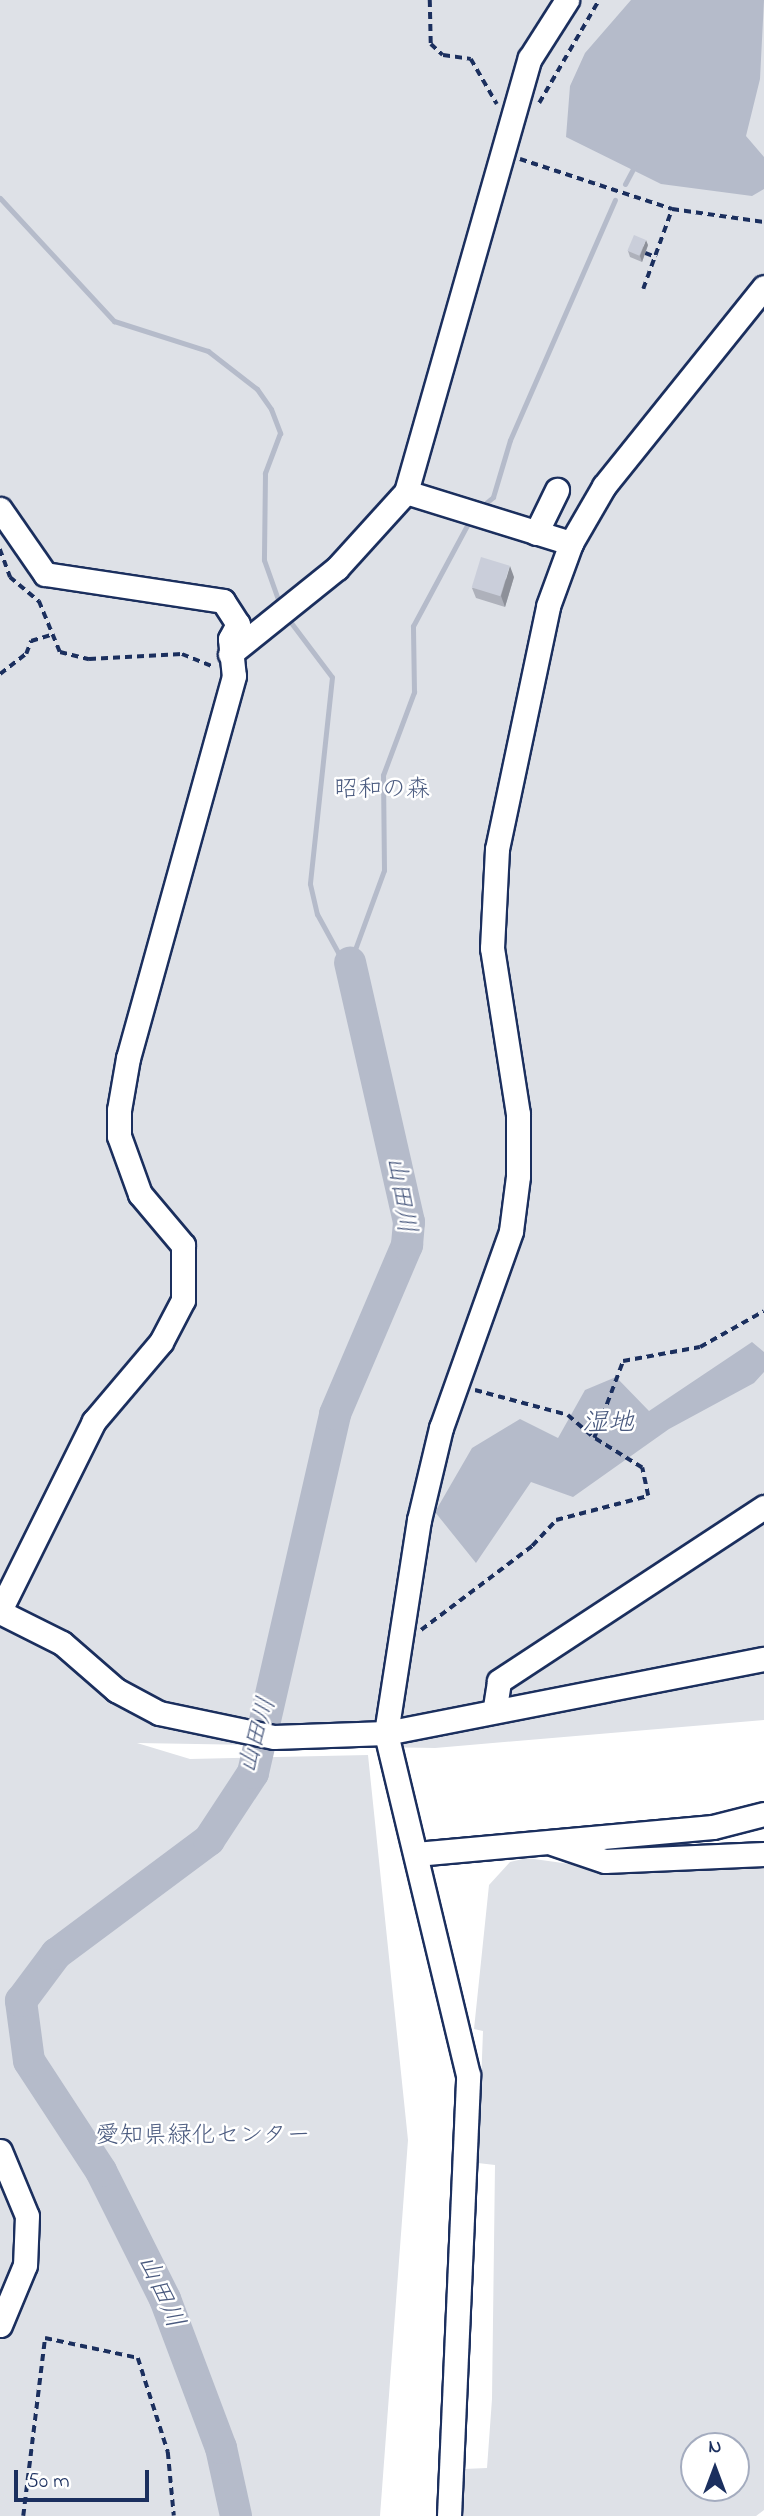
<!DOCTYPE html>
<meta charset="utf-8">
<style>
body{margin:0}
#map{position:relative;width:764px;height:2516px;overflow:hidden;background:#fff;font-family:"Indie Flower","Klee One",sans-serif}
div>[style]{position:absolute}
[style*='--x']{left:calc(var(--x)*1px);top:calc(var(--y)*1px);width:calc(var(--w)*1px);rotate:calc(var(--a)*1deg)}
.green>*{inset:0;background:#dee1e7}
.water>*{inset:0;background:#b5bbca}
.stream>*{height:5px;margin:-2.5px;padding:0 2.5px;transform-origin:2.5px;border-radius:2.5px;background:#b5bbca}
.river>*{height:32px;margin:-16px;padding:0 16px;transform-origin:16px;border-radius:16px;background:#b5bbca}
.path>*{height:3.5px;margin-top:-1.75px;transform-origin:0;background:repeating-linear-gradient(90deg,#1b2f5e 0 7px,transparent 0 12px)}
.roads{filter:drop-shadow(2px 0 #1b2f5e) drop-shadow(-2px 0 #1b2f5e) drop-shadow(0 2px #1b2f5e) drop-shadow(0 -2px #1b2f5e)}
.minor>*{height:23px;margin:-11.5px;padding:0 11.5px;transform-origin:11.5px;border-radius:11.5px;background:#fff}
.wall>*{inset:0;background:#aeb1bb}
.shaded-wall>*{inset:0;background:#8d9099}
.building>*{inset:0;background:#caceda;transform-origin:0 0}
span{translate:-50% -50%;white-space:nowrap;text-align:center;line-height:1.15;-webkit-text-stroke:5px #fff;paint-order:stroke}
.park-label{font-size:24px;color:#4c5c80}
.water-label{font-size:26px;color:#49597e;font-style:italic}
.north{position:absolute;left:680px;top:2432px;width:70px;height:70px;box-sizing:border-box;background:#fff;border:2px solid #a4acbf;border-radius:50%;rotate:0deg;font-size:19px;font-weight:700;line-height:28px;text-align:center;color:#1b2f5e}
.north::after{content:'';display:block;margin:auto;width:24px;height:32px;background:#1b2f5e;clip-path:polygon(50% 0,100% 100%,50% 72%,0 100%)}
.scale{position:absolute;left:14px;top:2470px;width:135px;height:32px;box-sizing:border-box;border:4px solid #1b2f5e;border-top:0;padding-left:9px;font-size:21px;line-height:24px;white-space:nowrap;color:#1b2f5e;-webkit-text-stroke:5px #fff;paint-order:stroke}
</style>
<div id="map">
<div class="green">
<div style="clip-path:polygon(0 0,764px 0,764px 1720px,435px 1748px,137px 1743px,190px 1759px,368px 1755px,408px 2140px,380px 2516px,0 2516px)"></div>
<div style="clip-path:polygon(evenodd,527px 1858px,598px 1868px,764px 1863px,764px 2510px,756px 2516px,462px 2516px,464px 2469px,487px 2468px,492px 2399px,495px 2165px,478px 2163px,483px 2031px,474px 2029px,489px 1885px,510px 1862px,527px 1858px,694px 2446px,736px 2446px,736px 2488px,694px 2488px,694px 2446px)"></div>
</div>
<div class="water">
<div style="clip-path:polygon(631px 0,764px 0,760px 79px,746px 136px,764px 157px,764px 189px,752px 196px,661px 184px,566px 137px,570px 86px,585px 53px)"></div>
<div style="clip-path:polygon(752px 1342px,764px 1352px,764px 1372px,754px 1383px,669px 1429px,573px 1497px,531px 1482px,476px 1563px,435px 1512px,472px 1448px,520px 1419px,558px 1438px,585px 1390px,616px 1377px,649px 1411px)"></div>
</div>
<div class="stream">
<div style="--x:625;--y:184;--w:19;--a:-62"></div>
<div style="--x:0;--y:198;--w:168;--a:47.2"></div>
<div style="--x:114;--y:321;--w:99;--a:17.7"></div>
<div style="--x:208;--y:351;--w:62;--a:37.8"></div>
<div style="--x:257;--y:389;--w:24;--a:55"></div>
<div style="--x:271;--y:409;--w:26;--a:69"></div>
<div style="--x:280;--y:433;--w:43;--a:110.6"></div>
<div style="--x:265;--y:473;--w:87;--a:90.7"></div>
<div style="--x:264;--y:560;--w:48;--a:70.4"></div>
<div style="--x:480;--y:508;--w:17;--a:-40"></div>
<div style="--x:493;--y:497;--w:59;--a:-73.4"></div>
<div style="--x:510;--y:440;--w:262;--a:-66.4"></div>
<div style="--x:286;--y:616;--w:76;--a:53"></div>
<div style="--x:332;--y:677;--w:208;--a:96.1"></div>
<div style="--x:310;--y:884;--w:31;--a:77"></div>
<div style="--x:317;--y:914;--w:48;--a:61.3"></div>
<div style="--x:340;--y:956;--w:12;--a:35"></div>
<div style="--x:350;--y:963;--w:99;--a:-69.9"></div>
<div style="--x:384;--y:870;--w:95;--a:-90.6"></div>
<div style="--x:383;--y:775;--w:89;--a:-69.5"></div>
<div style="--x:414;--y:692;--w:66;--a:-90.9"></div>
<div style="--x:413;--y:626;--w:123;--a:-61.8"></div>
</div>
<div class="river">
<div style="--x:236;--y:2516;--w:70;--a:-102.4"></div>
<div style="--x:221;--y:2448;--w:159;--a:-110.6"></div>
<div style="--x:165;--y:2299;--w:143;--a:-116.6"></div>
<div style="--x:101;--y:2171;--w:131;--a:-123.2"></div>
<div style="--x:29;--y:2061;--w:61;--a:-97.6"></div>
<div style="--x:21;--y:2001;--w:59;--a:-53.3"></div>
<div style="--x:56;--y:1954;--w:191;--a:-36.7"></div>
<div style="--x:209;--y:1840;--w:80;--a:-56.7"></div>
<div style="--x:253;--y:1773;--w:368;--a:-77.1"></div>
<div style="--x:335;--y:1414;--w:184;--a:-66.9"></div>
<div style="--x:407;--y:1245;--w:23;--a:-85"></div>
<div style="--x:409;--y:1222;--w:266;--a:-102.8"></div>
</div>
<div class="path">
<div style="--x:430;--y:0;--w:44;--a:88.7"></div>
<div style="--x:431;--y:44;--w:16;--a:43"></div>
<div style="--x:443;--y:55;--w:28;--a:8"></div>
<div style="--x:471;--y:59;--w:52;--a:60"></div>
<div style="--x:539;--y:103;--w:119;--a:-59.8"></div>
<div style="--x:520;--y:159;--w:160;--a:18.2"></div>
<div style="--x:672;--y:209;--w:93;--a:8"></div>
<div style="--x:645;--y:253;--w:12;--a:20"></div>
<div style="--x:643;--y:289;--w:85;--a:-70.1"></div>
<div style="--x:0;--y:549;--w:30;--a:70"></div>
<div style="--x:10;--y:577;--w:38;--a:40"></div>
<div style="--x:39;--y:601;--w:55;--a:67.6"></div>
<div style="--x:60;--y:652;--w:30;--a:14"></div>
<div style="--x:89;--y:659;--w:93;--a:-3.1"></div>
<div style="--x:182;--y:654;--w:35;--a:22"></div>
<div style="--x:0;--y:674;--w:33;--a:-38"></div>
<div style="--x:26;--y:654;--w:14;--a:-69"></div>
<div style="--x:31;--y:641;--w:21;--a:-17"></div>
<div style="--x:475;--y:1390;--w:96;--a:15"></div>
<div style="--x:568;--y:1415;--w:35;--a:41"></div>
<div style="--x:421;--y:1630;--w:139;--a:-37.1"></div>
<div style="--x:532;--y:1546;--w:35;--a:-47"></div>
<div style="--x:556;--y:1520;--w:95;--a:-14.6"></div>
<div style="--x:648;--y:1496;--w:29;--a:-102"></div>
<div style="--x:642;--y:1468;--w:57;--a:-148"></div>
<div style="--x:594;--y:1438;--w:82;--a:-69.4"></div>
<div style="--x:623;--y:1361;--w:78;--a:-10.3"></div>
<div style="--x:700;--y:1347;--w:73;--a:-29.4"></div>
<div style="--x:23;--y:2516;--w:179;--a:-83"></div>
<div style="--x:45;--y:2338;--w:95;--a:12.1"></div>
<div style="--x:138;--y:2358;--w:99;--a:72.3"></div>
<div style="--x:168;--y:2452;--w:64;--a:84.6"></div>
</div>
<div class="roads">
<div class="minor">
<div style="--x:406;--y:492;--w:173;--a:17.2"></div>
<div style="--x:0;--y:509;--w:79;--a:55.3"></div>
<div style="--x:45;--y:574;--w:180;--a:8.6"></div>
<div style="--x:223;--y:601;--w:27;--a:57"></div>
<div style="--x:238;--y:624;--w:17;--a:118"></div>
<div style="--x:230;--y:639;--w:37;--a:84"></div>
<div style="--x:234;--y:676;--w:396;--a:105.5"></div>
<div style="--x:128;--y:1058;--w:53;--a:99.8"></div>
<div style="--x:119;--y:1110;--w:26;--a:90"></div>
<div style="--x:119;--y:1136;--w:62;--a:70.1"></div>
<div style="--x:140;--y:1194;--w:67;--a:49.9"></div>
<div style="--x:183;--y:1245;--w:55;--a:90"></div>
<div style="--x:183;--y:1300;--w:47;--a:117.6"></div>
<div style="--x:161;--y:1342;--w:104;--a:130.3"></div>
<div style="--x:94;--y:1421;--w:211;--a:116.4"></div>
<div style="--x:536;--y:533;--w:48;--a:-64"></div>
<div style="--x:230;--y:654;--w:137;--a:-38.8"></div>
<div style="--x:337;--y:568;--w:103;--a:-47.8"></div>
<div style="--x:406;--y:492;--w:451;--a:-74.1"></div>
<div style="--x:530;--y:58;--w:69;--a:-57.5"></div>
<div style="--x:0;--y:1612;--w:69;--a:26.6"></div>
<div style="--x:62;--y:1643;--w:72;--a:41"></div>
<div style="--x:116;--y:1690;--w:49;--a:28.1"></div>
<div style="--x:159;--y:1713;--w:117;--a:11.8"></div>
<div style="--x:274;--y:1737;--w:112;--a:-2"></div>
<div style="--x:386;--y:1733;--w:385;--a:-11.1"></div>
<div style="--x:495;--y:1707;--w:26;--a:-81"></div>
<div style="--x:499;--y:1681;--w:317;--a:-33.3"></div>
<div style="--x:552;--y:1843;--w:56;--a:18.8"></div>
<div style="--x:605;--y:1861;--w:159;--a:-2.5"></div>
<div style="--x:416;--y:1854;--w:298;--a:-5.2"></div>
<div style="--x:713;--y:1827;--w:53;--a:-14.3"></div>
<div style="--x:0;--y:2151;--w:70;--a:67.4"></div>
<div style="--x:27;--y:2216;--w:49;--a:92.3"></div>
<div style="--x:25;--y:2265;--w:65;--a:112.6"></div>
<div style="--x:449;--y:2516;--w:441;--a:-87.5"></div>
<div style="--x:468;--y:2075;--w:352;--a:-103.5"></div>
<div style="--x:386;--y:1733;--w:216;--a:-81.2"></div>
<div style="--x:419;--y:1520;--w:95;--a:-76.6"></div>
<div style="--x:441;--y:1428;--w:209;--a:-70.4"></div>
<div style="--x:511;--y:1231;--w:55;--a:-82.7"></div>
<div style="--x:518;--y:1176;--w:62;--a:-90"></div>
<div style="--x:518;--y:1114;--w:168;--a:-98.9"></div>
<div style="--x:492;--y:948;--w:99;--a:-87.1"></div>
<div style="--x:497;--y:849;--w:248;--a:-78.1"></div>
<div style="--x:548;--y:606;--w:67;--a:-69.9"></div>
<div style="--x:571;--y:543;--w:66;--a:-59.9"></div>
<div style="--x:604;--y:486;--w:255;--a:-51.2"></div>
</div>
</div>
<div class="wall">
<div style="clip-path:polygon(648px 245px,642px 262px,630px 257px,628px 251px)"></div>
<div style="clip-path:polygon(514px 577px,505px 607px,476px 598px,472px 588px)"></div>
</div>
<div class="shaded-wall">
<div style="clip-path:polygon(646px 240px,648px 245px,642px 262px,640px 256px)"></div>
<div style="clip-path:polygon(510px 566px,514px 577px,505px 607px,501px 596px)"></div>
</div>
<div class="building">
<div style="left:634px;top:235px;width:13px;height:17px;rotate:23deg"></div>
<div style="left:481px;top:557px;width:30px;height:32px;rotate:17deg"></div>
</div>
<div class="park-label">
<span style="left:382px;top:791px">昭和の森</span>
<span style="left:203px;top:2137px">愛知県緑化センター</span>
</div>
<div class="water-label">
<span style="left:399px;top:1195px;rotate:81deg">山田川</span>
<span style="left:608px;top:1425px">湿地</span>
<span style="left:259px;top:1736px;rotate:-74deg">山田川</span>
<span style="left:159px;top:2292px;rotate:66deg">山田川</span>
</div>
<div class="north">N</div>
<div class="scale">50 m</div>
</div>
